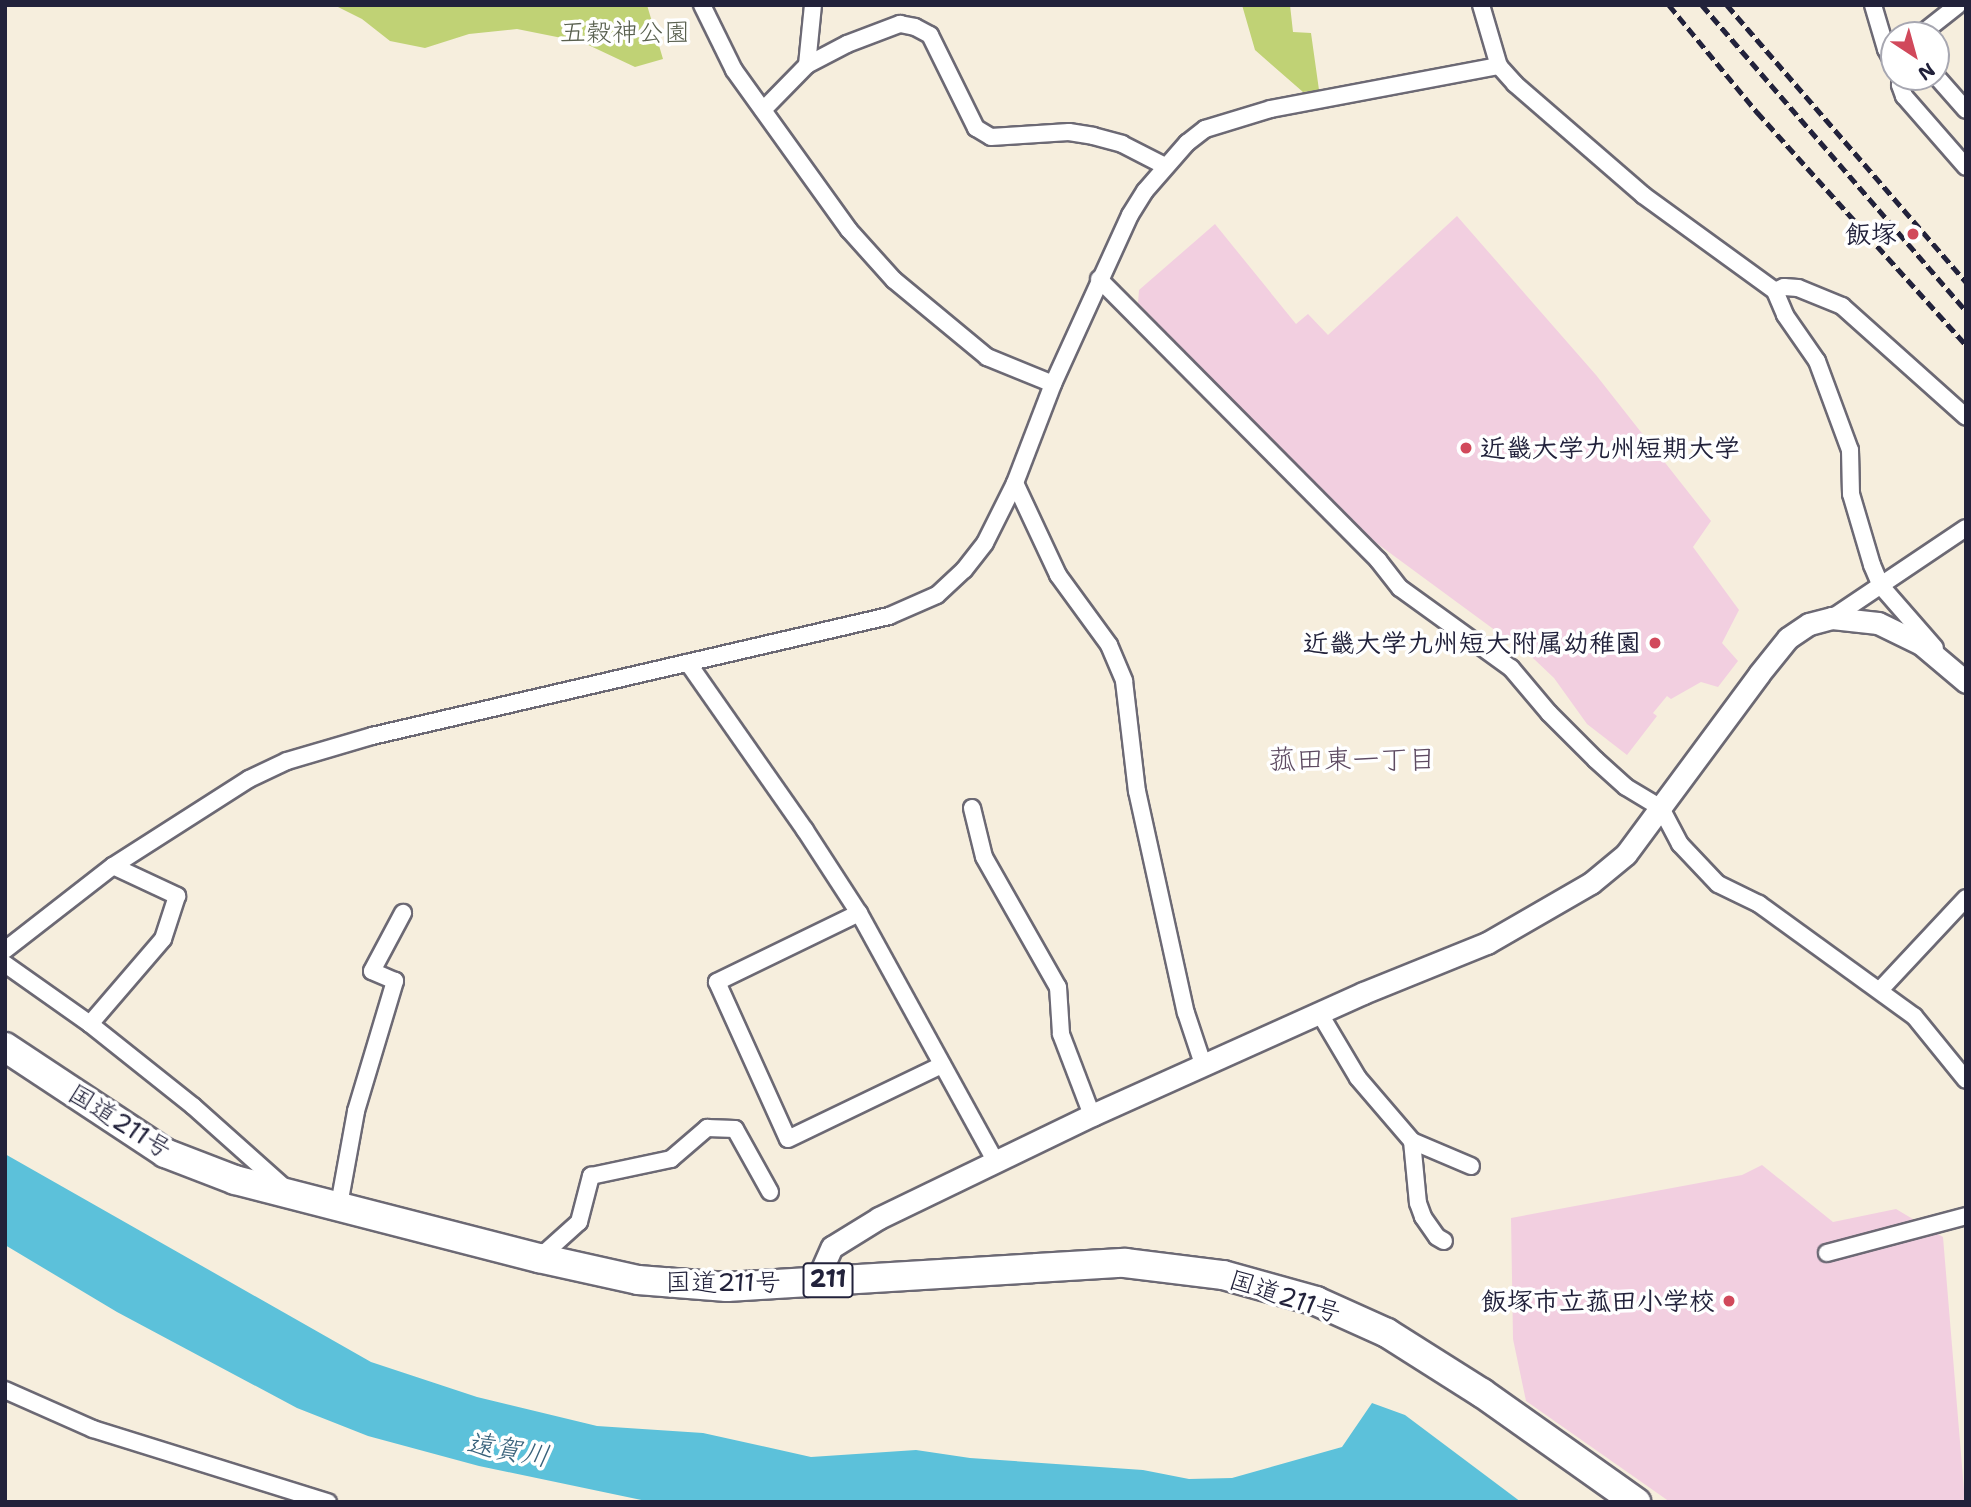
<!DOCTYPE html>
<meta charset="utf-8">
<style>
body{margin:0}
#map{position:relative;width:1971px;height:1507px;overflow:hidden;background:#f6eedd;font-family:"Shantell Sans","Klee One",sans-serif}
div>[style]{position:absolute}
[style*='--x']{left:calc(var(--x)*1px);top:calc(var(--y)*1px);width:calc(var(--w)*1px);rotate:calc(var(--a)*1deg)}
.built>*{inset:0;background:#f2cfe0}
.green>*{inset:0;background:#c0d275}
.water>*{inset:0;background:#5cc1da}
.roads{filter:drop-shadow(2px 0 #6c6974) drop-shadow(-2px 0 #6c6974) drop-shadow(0 2px #6c6974) drop-shadow(0 -2px #6c6974)}
.street>*{height:16px;margin:-8px;padding:0 8px;transform-origin:8px;border-radius:8px;background:#fff}
.secondary>*{height:21px;margin:-10.5px;padding:0 10.5px;transform-origin:10.5px;border-radius:10.5px;background:#fff}
.highway>*{height:28px;margin:-14px;padding:0 14px;transform-origin:14px;border-radius:14px;background:#fff}
.rail>*{height:5px;margin-top:-2.5px;transform-origin:0;background:repeating-linear-gradient(90deg,#22223b 0 10px,transparent 0 15px)}
.dots>*{width:19px;height:19px;translate:-50% -50%;box-sizing:border-box;border:4px solid #fff;border-radius:50%}
span{translate:-50% -50%;white-space:nowrap;text-align:center;line-height:1.15;-webkit-text-stroke:7px #fff;paint-order:stroke}
.shield-label span{padding:2px 5px;background:#fff;border:2px solid;border-radius:5px;-webkit-text-stroke-width:0}
.shield-label{font-size:24px;color:#22223b;font-weight:700}
.park-label{font-size:26px;color:#59604f}
.poi-label{font-size:26px;color:#22223b;font-weight:700}
.right{translate:-100% -50%;text-align:right}
.left{translate:0 -50%;text-align:left}
.street-label{font-size:26px;color:#22223b}
.neighbourhood-label{font-size:28px;color:#5e4b62}
.water-label{font-size:28px;color:#39627b;font-style:italic}
.frame{position:absolute;inset:0;border:7px solid #22223b;pointer-events:none}
.north{position:absolute;left:1880px;top:21px;width:70px;height:70px;box-sizing:border-box;background:#fff;border:2px solid #a7a7b1;border-radius:50%;rotate:144deg;font-size:19px;font-weight:700;line-height:28px;text-align:center;color:#22223b}
.north::after{content:'';display:block;margin:auto;width:24px;height:32px;background:#d1495b;clip-path:polygon(50% 0,100% 100%,50% 72%,0 100%)}
</style>
<div id="map">
<div class="built">
<div style="clip-path:polygon(1457px 216px,1596px 375px,1711px 521px,1693px 547px,1739px 610px,1722px 643px,1738px 661px,1718px 687px,1701px 682px,1671px 699px,1667px 696px,1653px 713px,1657px 716px,1627px 755px,1587px 724px,1554px 678px,1534px 659px,1356px 528px,1138px 303px,1139px 290px,1215px 224px,1296px 324px,1308px 314px,1328px 335px)"></div>
<div style="clip-path:polygon(1762px 1165px,1833px 1222px,1896px 1209px,1943px 1237px,1965px 1502px,1670px 1502px,1526px 1401px,1513px 1339px,1511px 1218px,1742px 1175px)"></div>
</div>
<div class="green">
<div style="clip-path:polygon(334px 5px,647px 5px,663px 59px,635px 67px,582px 42px,517px 29px,469px 34px,425px 48px,390px 41px,362px 19px)"></div>
<div style="clip-path:polygon(1242px 5px,1290px 5px,1293px 32px,1311px 33px,1319px 90px,1303px 92px,1255px 50px)"></div>
</div>
<div class="water">
<div style="clip-path:polygon(5px 1154px,371px 1362px,477px 1397px,597px 1426px,703px 1433px,811px 1457px,916px 1450px,970px 1458px,1143px 1470px,1189px 1479px,1232px 1478px,1342px 1447px,1372px 1403px,1405px 1415px,1521px 1502px,651px 1502px,479px 1466px,368px 1436px,297px 1408px,117px 1312px,5px 1245px)"></div>
</div>
<div class="roads">
<div class="street">
<div style="--x:702;--y:5;--w:72;--a:63.8"></div>
<div style="--x:734;--y:70;--w:197;--a:54.3"></div>
<div style="--x:849;--y:230;--w:67;--a:48"></div>
<div style="--x:894;--y:280;--w:121;--a:39.6"></div>
<div style="--x:987;--y:357;--w:71;--a:22.2"></div>
<div style="--x:1481;--y:5;--w:64;--a:73.6"></div>
<div style="--x:1499;--y:66;--w:24;--a:48"></div>
<div style="--x:1515;--y:84;--w:169;--a:40.9"></div>
<div style="--x:1643;--y:195;--w:163;--a:36"></div>
<div style="--x:1775;--y:291;--w:26;--a:67"></div>
<div style="--x:1785;--y:315;--w:56;--a:55.2"></div>
<div style="--x:1817;--y:361;--w:95;--a:69.7"></div>
<div style="--x:1850;--y:450;--w:44;--a:88.7"></div>
<div style="--x:1851;--y:494;--w:74;--a:73.5"></div>
<div style="--x:1872;--y:565;--w:23;--a:67"></div>
<div style="--x:1881;--y:586;--w:82;--a:48.9"></div>
<div style="--x:1873;--y:5;--w:46;--a:73.5"></div>
<div style="--x:1886;--y:49;--w:17;--a:62"></div>
<div style="--x:1920;--y:35;--w:48;--a:-38.3"></div>
<div style="--x:807;--y:65;--w:60;--a:-84.3"></div>
<div style="--x:1936;--y:76;--w:45;--a:48.6"></div>
<div style="--x:1902;--y:77;--w:8;--a:104"></div>
<div style="--x:1900;--y:85;--w:12;--a:70"></div>
<div style="--x:1904;--y:96;--w:94;--a:48.9"></div>
<div style="--x:763;--y:110;--w:63;--a:-45.6"></div>
<div style="--x:807;--y:65;--w:45;--a:-27.7"></div>
<div style="--x:847;--y:44;--w:57;--a:-20.7"></div>
<div style="--x:900;--y:24;--w:15;--a:11"></div>
<div style="--x:915;--y:27;--w:17;--a:28"></div>
<div style="--x:930;--y:35;--w:104;--a:63.7"></div>
<div style="--x:976;--y:128;--w:17;--a:31"></div>
<div style="--x:991;--y:137;--w:78;--a:-3.7"></div>
<div style="--x:1069;--y:132;--w:24;--a:9"></div>
<div style="--x:1093;--y:136;--w:30;--a:15"></div>
<div style="--x:1122;--y:144;--w:48;--a:27.1"></div>
<div style="--x:1099;--y:279;--w:396;--a:45.2"></div>
<div style="--x:1378;--y:560;--w:36;--a:52"></div>
<div style="--x:1400;--y:588;--w:137;--a:35.8"></div>
<div style="--x:1511;--y:668;--w:59;--a:49.8"></div>
<div style="--x:1549;--y:713;--w:66;--a:45"></div>
<div style="--x:1596;--y:760;--w:40;--a:42"></div>
<div style="--x:1626;--y:787;--w:41;--a:31"></div>
<div style="--x:1661;--y:808;--w:41;--a:62.2"></div>
<div style="--x:1680;--y:844;--w:55;--a:46.5"></div>
<div style="--x:1718;--y:884;--w:46;--a:26"></div>
<div style="--x:1759;--y:904;--w:191;--a:35.9"></div>
<div style="--x:1914;--y:1016;--w:82;--a:50.9"></div>
<div style="--x:1775;--y:291;--w:10;--a:-24"></div>
<div style="--x:1784;--y:287;--w:14;--a:4"></div>
<div style="--x:1798;--y:288;--w:48;--a:22.2"></div>
<div style="--x:1842;--y:306;--w:166;--a:41.8"></div>
<div style="--x:1015;--y:483;--w:102;--a:64.9"></div>
<div style="--x:1058;--y:575;--w:87;--a:53.9"></div>
<div style="--x:1109;--y:645;--w:39;--a:67"></div>
<div style="--x:1124;--y:681;--w:111;--a:83.3"></div>
<div style="--x:1137;--y:791;--w:227;--a:77.6"></div>
<div style="--x:1186;--y:1013;--w:57;--a:71.6"></div>
<div style="--x:1832;--y:618;--w:161;--a:-33.9"></div>
<div style="--x:688;--y:663;--w:204;--a:55"></div>
<div style="--x:805;--y:830;--w:99;--a:57"></div>
<div style="--x:859;--y:913;--w:282;--a:61.2"></div>
<div style="--x:972;--y:808;--w:50;--a:76.2"></div>
<div style="--x:984;--y:857;--w:150;--a:60.4"></div>
<div style="--x:1058;--y:987;--w:47;--a:86.3"></div>
<div style="--x:1061;--y:1034;--w:87;--a:69.1"></div>
<div style="--x:113;--y:866;--w:71;--a:25.1"></div>
<div style="--x:177;--y:896;--w:45;--a:108"></div>
<div style="--x:163;--y:939;--w:112;--a:130.7"></div>
<div style="--x:90;--y:1024;--w:132;--a:38.5"></div>
<div style="--x:193;--y:1106;--w:122;--a:41.7"></div>
<div style="--x:859;--y:913;--w:158;--a:154.1"></div>
<div style="--x:717;--y:982;--w:172;--a:65.7"></div>
<div style="--x:788;--y:1139;--w:171;--a:-25.7"></div>
<div style="--x:5;--y:950;--w:137;--a:-37.9"></div>
<div style="--x:113;--y:866;--w:161;--a:-32.6"></div>
<div style="--x:249;--y:779;--w:42;--a:-25.3"></div>
<div style="--x:287;--y:761;--w:89;--a:-16.4"></div>
<div style="--x:372;--y:736;--w:531;--a:-13.07"></div>
<div style="--x:889;--y:616;--w:52;--a:-23.6"></div>
<div style="--x:937;--y:595;--w:37;--a:-43"></div>
<div style="--x:964;--y:570;--w:34;--a:-52"></div>
<div style="--x:985;--y:543;--w:67;--a:-63.4"></div>
<div style="--x:1015;--y:483;--w:106;--a:-69"></div>
<div style="--x:1053;--y:384;--w:186;--a:-65.5"></div>
<div style="--x:1130;--y:215;--w:28;--a:-58"></div>
<div style="--x:1145;--y:191;--w:64;--a:-48.8"></div>
<div style="--x:1187;--y:143;--w:23;--a:-38"></div>
<div style="--x:1205;--y:129;--w:69;--a:-16.9"></div>
<div style="--x:1271;--y:109;--w:232;--a:-10.7"></div>
<div style="--x:5;--y:964;--w:104;--a:35.2"></div>
<div style="--x:1880;--y:990;--w:126;--a:-46.9"></div>
<div style="--x:1320;--y:1014;--w:74;--a:59.3"></div>
<div style="--x:1358;--y:1078;--w:83;--a:49.4"></div>
<div style="--x:1412;--y:1141;--w:62;--a:84.5"></div>
<div style="--x:1418;--y:1203;--w:15;--a:70"></div>
<div style="--x:1423;--y:1217;--w:24;--a:55"></div>
<div style="--x:1437;--y:1237;--w:8;--a:30"></div>
<div style="--x:1412;--y:1141;--w:64;--a:23"></div>
<div style="--x:339;--y:1205;--w:96;--a:-79.7"></div>
<div style="--x:356;--y:1111;--w:136;--a:-73.3"></div>
<div style="--x:395;--y:981;--w:25;--a:-157"></div>
<div style="--x:372;--y:971;--w:66;--a:-61.9"></div>
<div style="--x:1827;--y:1253;--w:144;--a:-14.9"></div>
<div style="--x:539;--y:1258;--w:54;--a:-42"></div>
<div style="--x:579;--y:1222;--w:48;--a:-75.4"></div>
<div style="--x:591;--y:1176;--w:82;--a:-12"></div>
<div style="--x:671;--y:1159;--w:48;--a:-40.7"></div>
<div style="--x:707;--y:1128;--w:28;--a:2"></div>
<div style="--x:735;--y:1129;--w:72;--a:60.9"></div>
<div style="--x:5;--y:1390;--w:96;--a:23.9"></div>
<div style="--x:93;--y:1429;--w:246;--a:17.3"></div>
</div>
<div class="secondary">
<div style="--x:817;--y:1280;--w:36;--a:-66"></div>
<div style="--x:832;--y:1247;--w:55;--a:-31.7"></div>
<div style="--x:879;--y:1218;--w:237;--a:-25.8"></div>
<div style="--x:1092;--y:1115;--w:297;--a:-24.2"></div>
<div style="--x:1363;--y:993;--w:134;--a:-22"></div>
<div style="--x:1487;--y:943;--w:120;--a:-30"></div>
<div style="--x:1591;--y:883;--w:45;--a:-39.6"></div>
<div style="--x:1626;--y:854;--w:224;--a:-53.5"></div>
<div style="--x:1759;--y:674;--w:46;--a:-51.1"></div>
<div style="--x:1788;--y:638;--w:25;--a:-34"></div>
<div style="--x:1809;--y:624;--w:24;--a:-15"></div>
<div style="--x:1832;--y:618;--w:46;--a:6.2"></div>
<div style="--x:1878;--y:623;--w:48;--a:26"></div>
<div style="--x:1921;--y:644;--w:59;--a:40.2"></div>
</div>
<div class="highway">
<div style="--x:5;--y:1047;--w:192;--a:33.5"></div>
<div style="--x:165;--y:1153;--w:75;--a:21.1"></div>
<div style="--x:235;--y:1180;--w:314;--a:14.4"></div>
<div style="--x:539;--y:1258;--w:101;--a:12.5"></div>
<div style="--x:638;--y:1280;--w:89;--a:4.5"></div>
<div style="--x:727;--y:1287;--w:399;--a:-3.5"></div>
<div style="--x:1125;--y:1263;--w:99;--a:7"></div>
<div style="--x:1223;--y:1275;--w:97;--a:15.6"></div>
<div style="--x:1316;--y:1301;--w:78;--a:24.3"></div>
<div style="--x:1387;--y:1333;--w:112;--a:32.3"></div>
<div style="--x:1482;--y:1393;--w:189;--a:35.3"></div>
</div>
</div>
<div class="rail">
<div style="--x:1669;--y:5;--w:139;--a:50.6"></div>
<div style="--x:1757;--y:112;--w:313;--a:48.1"></div>
<div style="--x:1702;--y:5;--w:404;--a:49.2"></div>
<div style="--x:1727;--y:5;--w:366;--a:49.2"></div>
</div>
<div class="dots">
<div style="left:1913px;top:234px;background:#d1495b"></div>
<div style="left:1466px;top:448px;background:#d1495b"></div>
<div style="left:1655px;top:643px;background:#d1495b"></div>
<div style="left:1729px;top:1301px;background:#d1495b"></div>
</div>
<div class="shield-label">
<span style="left:828px;top:1280px">211</span>
</div>
<div class="park-label">
<span style="left:625px;top:32px">五穀神公園</span>
</div>
<div class="poi-label">
<span class="right" style="left:1897px;top:234px">飯塚</span>
<span class="left" style="left:1480px;top:448px">近畿大学九州短期大学</span>
<span class="right" style="left:1641px;top:643px">近畿大学九州短大附属幼稚園</span>
<span class="right" style="left:1715px;top:1301px">飯塚市立菰田小学校</span>
</div>
<div class="street-label">
<span style="left:120px;top:1121px;rotate:32deg">国道211号</span>
<span style="left:723px;top:1282px">国道211号</span>
<span style="left:1285px;top:1296px;rotate:18deg">国道211号</span>
</div>
<div class="neighbourhood-label">
<span style="left:1352px;top:759px">菰田東一丁目</span>
</div>
<div class="water-label">
<span style="left:508px;top:1449px;rotate:10deg">遠賀川</span>
</div>
<div class="frame"></div>
<div class="north">N</div>
</div>
